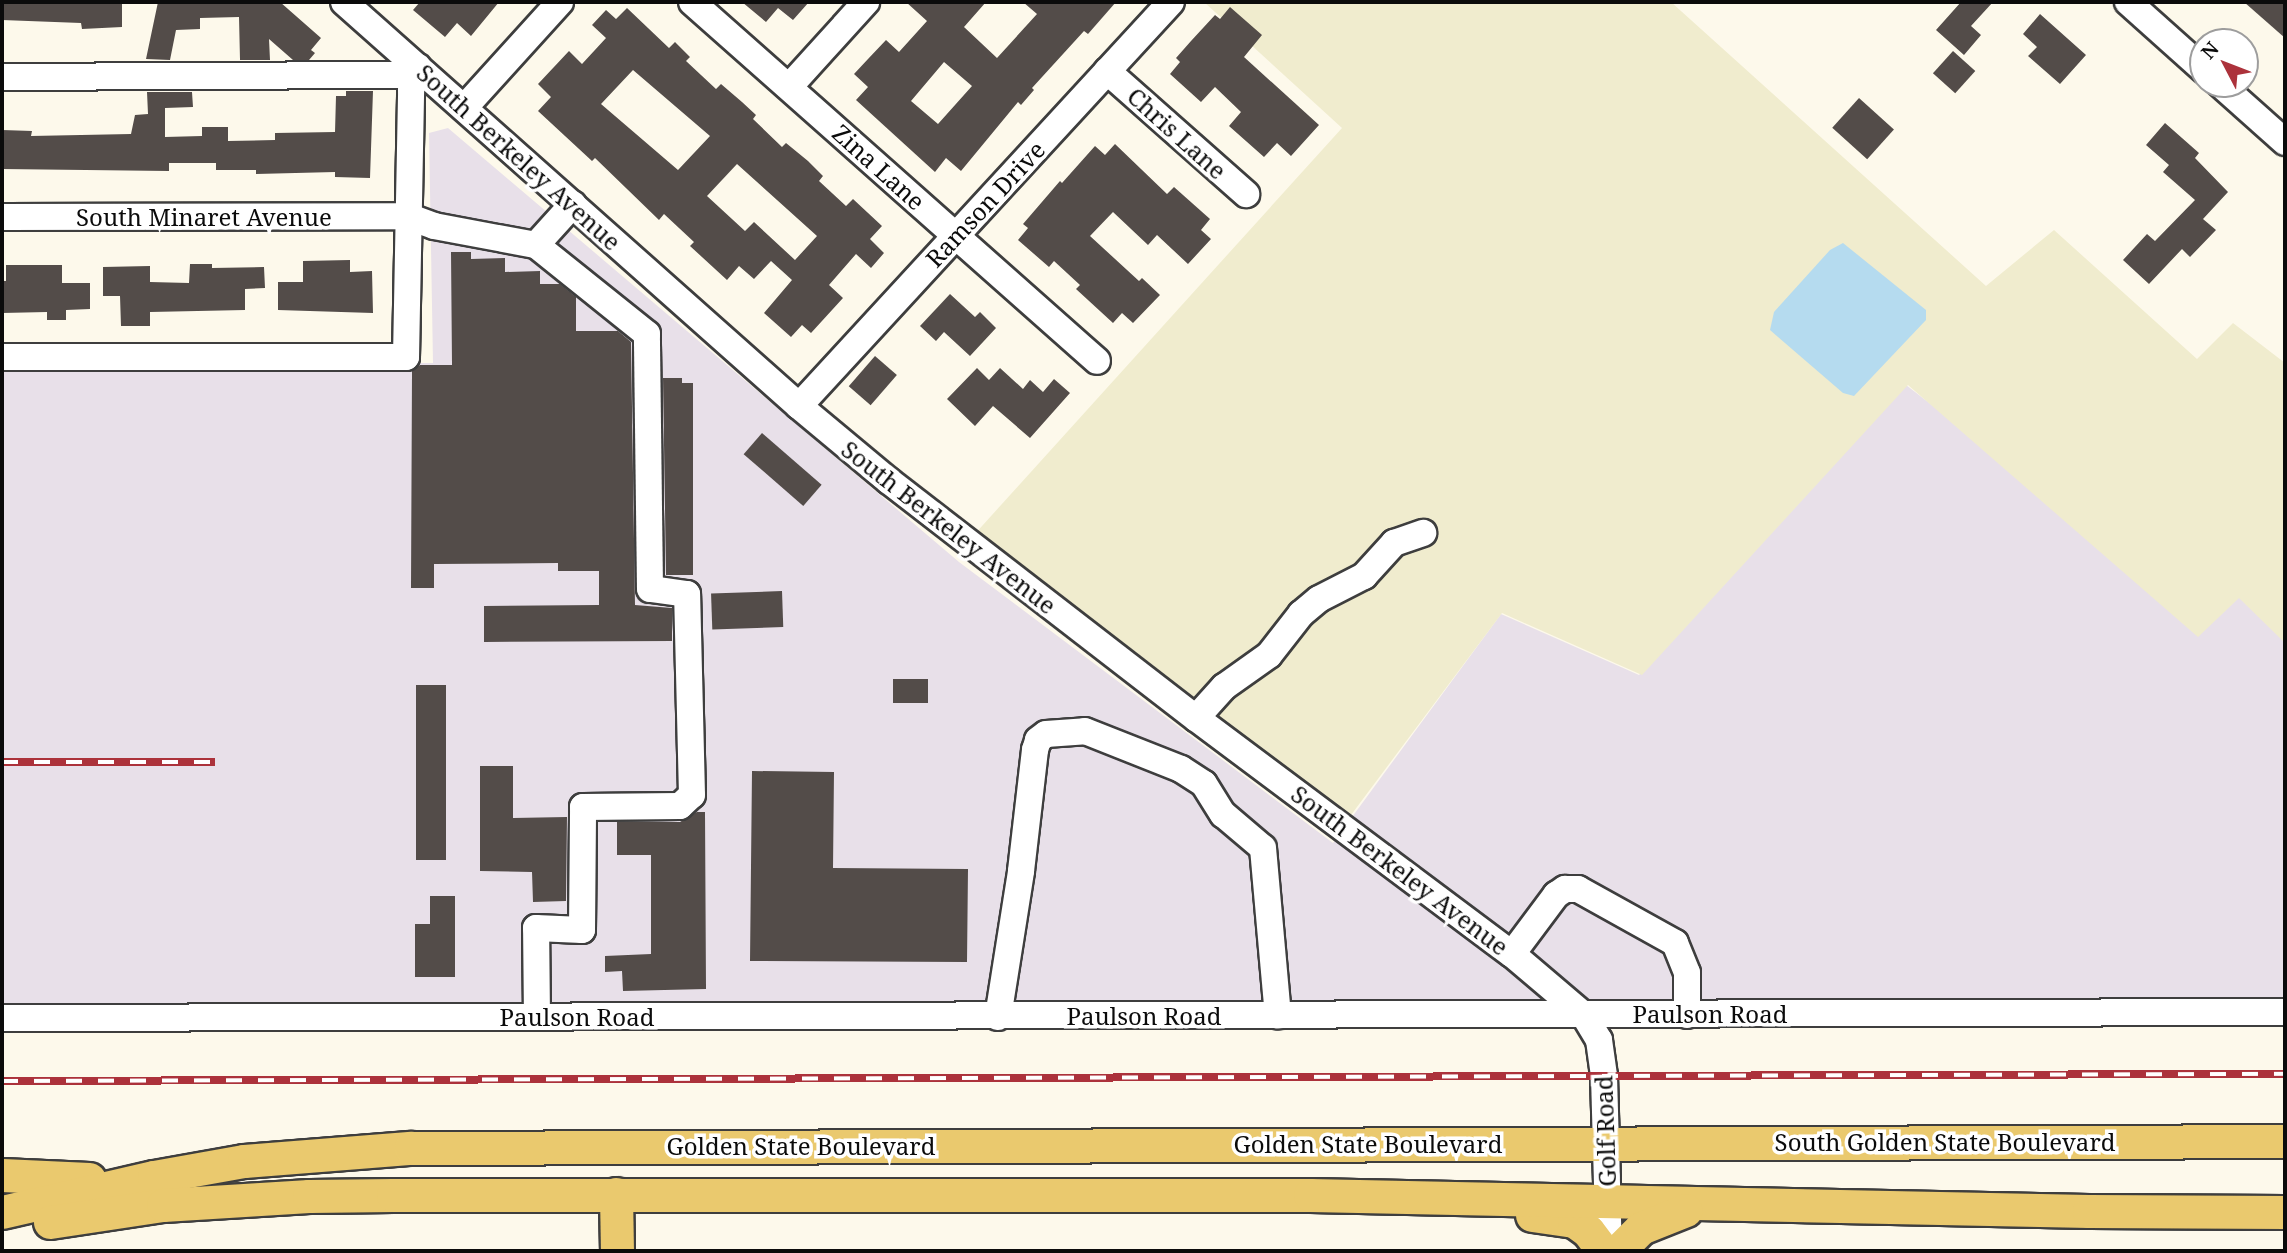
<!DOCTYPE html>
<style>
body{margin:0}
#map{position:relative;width:2287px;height:1253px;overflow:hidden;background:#fdf9eb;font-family:"Noto Serif",serif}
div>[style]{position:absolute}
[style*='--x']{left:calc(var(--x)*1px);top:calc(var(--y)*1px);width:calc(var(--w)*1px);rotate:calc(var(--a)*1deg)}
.industrial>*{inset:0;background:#e8e0e9}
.farmland>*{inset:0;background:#f0ecce}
.water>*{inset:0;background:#b5dbef}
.building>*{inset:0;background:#534c49;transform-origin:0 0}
.roads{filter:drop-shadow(2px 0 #3e3e3e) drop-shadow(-2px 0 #3e3e3e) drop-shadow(0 2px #3e3e3e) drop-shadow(0 -2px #3e3e3e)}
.minor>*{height:26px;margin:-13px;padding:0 13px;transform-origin:13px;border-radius:13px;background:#fff}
.major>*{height:33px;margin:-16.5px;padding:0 16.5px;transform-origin:16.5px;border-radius:16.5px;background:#eac96e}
.rail>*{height:8px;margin-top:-4px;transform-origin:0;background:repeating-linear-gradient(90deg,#fff 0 16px,#ac323b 0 32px);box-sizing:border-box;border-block:2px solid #ac323b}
span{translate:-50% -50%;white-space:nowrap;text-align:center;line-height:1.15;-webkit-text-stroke:7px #fff;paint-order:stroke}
.street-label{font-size:24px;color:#0b0b0b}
.frame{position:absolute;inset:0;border:4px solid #0b0b0b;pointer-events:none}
.north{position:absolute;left:2189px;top:28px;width:70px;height:70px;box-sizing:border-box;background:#fff;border:2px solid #9d9d9d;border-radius:50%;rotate:312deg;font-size:19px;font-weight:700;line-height:28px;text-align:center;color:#0b0b0b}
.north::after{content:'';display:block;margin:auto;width:24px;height:32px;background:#ac323b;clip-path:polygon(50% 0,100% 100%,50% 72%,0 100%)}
</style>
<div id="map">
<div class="industrial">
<div style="clip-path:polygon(448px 128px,959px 562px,1333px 843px,1501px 614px,1639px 675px,1906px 385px,2051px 497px,2239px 586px,2285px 632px,2285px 1006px,2px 1015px,2px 364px,433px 363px,429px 133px)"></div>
</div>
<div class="farmland">
<div style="clip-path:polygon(1204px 2px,1671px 2px,1986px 286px,2054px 230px,2197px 359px,2233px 323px,2285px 363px,2285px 643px,2239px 598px,2198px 637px,1908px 385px,1642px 675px,1502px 613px,1348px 819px,973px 536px,1342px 128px)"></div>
</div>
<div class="water">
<div style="clip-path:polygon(1843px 243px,1926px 310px,1926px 320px,1854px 396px,1843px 393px,1770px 330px,1774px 312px,1830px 250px)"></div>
</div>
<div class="building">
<div style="clip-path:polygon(2px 2px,122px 2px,122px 27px,82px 29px,81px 23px,2px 20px)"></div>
<div style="clip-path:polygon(158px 2px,280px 2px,321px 38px,311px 50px,315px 53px,309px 60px,293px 60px,269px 39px,270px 60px,240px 60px,239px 17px,200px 18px,200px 29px,176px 30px,170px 60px,146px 59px)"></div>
<div style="clip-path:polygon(420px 2px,499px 2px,471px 36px,457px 23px,445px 37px,413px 10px)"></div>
<div style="clip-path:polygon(742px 2px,809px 2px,793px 20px,778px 8px,766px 22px)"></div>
<div style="clip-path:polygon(evenodd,906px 2px,986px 2px,964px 27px,997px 58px,1037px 14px,1023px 2px,1116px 2px,1088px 34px,1084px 31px,1032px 88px,1034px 90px,1021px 105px,1018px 102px,961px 171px,946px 158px,935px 172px,856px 100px,868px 87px,854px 74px,868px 59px,886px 40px,899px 52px,927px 21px,906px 2px,944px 62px,972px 86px,938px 124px,911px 101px,944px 62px)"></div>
<div style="clip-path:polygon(1961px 2px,1993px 2px,1971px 26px,1981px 35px,1964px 55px,1936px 30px)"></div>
<div style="clip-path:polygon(2244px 2px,2285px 2px,2285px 38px)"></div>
<div style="clip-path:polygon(1230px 7px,1262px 35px,1244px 57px,1319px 125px,1291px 156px,1277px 143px,1264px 157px,1229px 126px,1241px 112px,1215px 87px,1201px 102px,1170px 74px,1180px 62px,1176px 58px,1191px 41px,1215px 15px,1220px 19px)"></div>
<div style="clip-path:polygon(evenodd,627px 8px,669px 48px,675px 42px,690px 57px,686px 61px,716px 89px,721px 84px,742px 102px,756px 115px,753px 119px,782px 147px,786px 143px,808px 161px,823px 176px,819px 181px,846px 206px,853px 199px,882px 226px,870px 239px,884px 253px,871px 268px,856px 254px,829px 285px,843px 298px,811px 333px,802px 325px,791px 337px,764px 313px,792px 280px,771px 261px,754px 279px,739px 266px,727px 280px,690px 246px,694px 242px,664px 214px,659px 220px,595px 158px,592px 161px,538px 111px,551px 97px,538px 84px,569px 51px,582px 64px,606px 38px,592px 25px,606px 10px,616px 19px,627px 8px,633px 70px,710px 136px,678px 170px,601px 104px,633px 70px,627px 8px,737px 164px,817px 236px,795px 260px,754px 222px,745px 231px,707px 196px,737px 164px)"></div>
<div style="clip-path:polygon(2040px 14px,2086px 55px,2060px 84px,2028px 56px,2037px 47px,2023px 34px)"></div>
<div style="left:1953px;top:51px;width:30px;height:30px;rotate:42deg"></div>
<div style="clip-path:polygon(346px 91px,373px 91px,370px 178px,335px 177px,335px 172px,256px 174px,256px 170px,216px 170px,216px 163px,169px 163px,169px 171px,2px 169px,2px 130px,32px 131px,31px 136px,131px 134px,135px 115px,148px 114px,147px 92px,192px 92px,193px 107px,165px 108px,165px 137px,202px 136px,202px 127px,228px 127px,228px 141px,275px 140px,275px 133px,335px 132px,336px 96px,346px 96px)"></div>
<div style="left:1859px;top:98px;width:47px;height:40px;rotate:42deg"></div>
<div style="clip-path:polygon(2165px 123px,2199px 153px,2195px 158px,2228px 192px,2203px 219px,2216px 230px,2190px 257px,2182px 249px,2149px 284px,2123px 260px,2147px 234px,2155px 241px,2195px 200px,2163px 172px,2169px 165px,2146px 145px)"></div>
<div style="clip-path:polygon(1115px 144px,1167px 194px,1174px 187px,1210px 219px,1201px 230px,1211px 239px,1188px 264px,1157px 235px,1148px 245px,1113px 212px,1090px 236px,1139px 281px,1142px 278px,1160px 295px,1133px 323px,1122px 313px,1113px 323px,1076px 289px,1080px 285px,1054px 261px,1049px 267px,1018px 240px,1028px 228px,1023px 224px,1060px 181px,1062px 183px,1095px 146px,1105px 155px)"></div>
<div style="clip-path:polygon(451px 252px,471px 252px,471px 259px,505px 258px,505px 272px,540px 271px,540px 284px,560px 284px,576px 297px,576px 331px,618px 331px,631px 342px,635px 605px,672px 608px,672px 641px,484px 642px,484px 606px,599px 605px,599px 571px,558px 571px,558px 563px,434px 564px,434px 588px,411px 588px,412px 371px,420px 365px,452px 365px)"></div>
<div style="clip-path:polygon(350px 260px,350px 272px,372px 271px,373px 313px,278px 310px,278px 282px,303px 282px,303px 261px)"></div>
<div style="clip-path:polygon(190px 264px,212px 264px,212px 268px,264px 267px,265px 288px,245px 289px,245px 310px,150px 312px,150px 326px,121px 326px,120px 296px,103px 296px,103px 267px,150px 266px,150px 282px,189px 283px)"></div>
<div style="clip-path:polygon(6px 265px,62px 265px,62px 283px,90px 283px,90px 309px,66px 310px,66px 320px,47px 320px,47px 312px,2px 313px,2px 281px,6px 281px)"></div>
<div style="clip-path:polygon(950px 294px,975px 317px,980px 312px,996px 328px,970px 356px,944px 332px,936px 341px,920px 326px)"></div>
<div style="left:875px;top:356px;width:29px;height:40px;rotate:41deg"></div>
<div style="clip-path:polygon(977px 368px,989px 380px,1000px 368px,1023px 389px,1030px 380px,1043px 392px,1054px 379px,1070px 393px,1030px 438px,993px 406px,975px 426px,947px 399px)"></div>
<div style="clip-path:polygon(663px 378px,682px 378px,682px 383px,693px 383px,693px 575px,666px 575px)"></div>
<div style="left:762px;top:433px;width:79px;height:28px;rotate:41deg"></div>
<div style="left:782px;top:591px;width:36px;height:71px;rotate:88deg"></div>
<div style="left:893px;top:679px;width:35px;height:24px"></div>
<div style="left:416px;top:685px;width:30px;height:175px"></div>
<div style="clip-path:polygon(480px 766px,513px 766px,513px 818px,567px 817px,566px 901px,533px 902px,532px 872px,480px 871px)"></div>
<div style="clip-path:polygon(752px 771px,834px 772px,833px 868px,968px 869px,967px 962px,750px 961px)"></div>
<div style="clip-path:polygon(697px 812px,705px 812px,706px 989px,623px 991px,622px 971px,605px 972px,605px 956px,651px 954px,651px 855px,617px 855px,617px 822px,680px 822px)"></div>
<div style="clip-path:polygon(430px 896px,455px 896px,455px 977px,415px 977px,415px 924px,430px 924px)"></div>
</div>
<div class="roads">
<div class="minor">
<div style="--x:344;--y:2;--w:608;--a:41.6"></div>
<div style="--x:799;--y:406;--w:117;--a:39.8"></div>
<div style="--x:889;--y:481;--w:388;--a:37.7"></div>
<div style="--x:1196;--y:718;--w:394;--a:36.8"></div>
<div style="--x:1512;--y:954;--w:94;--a:40.3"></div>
<div style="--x:1584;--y:1015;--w:29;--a:59"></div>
<div style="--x:1599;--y:1040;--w:36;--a:82"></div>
<div style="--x:1604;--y:1076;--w:175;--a:88.4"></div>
<div style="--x:692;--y:2;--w:541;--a:41.55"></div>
<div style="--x:2128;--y:2;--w:101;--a:41.8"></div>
<div style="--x:1107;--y:71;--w:186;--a:41.5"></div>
<div style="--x:2;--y:77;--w:412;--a:-0.3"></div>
<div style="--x:2220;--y:84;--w:87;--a:41.7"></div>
<div style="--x:789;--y:87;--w:115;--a:-47.8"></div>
<div style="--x:464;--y:108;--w:143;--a:-47.8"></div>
<div style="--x:2;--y:217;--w:405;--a:-0.1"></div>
<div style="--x:407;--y:216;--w:29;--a:20"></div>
<div style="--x:434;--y:226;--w:104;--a:10.6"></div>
<div style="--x:2;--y:357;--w:404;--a:0"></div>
<div style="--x:406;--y:357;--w:267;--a:-88.9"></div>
<div style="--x:411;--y:90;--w:24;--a:-73"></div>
<div style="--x:799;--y:406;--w:549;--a:-47.36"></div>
<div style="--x:1196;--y:718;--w:42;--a:-47.9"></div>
<div style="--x:1224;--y:687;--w:55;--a:-35.4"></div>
<div style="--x:1269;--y:655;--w:52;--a:-52"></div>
<div style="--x:1301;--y:614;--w:23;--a:-40"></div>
<div style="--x:1319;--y:599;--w:51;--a:-27.1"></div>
<div style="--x:1364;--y:576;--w:45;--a:-47.7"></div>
<div style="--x:1394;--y:543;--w:31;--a:-19"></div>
<div style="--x:1512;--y:954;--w:74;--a:-53.3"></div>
<div style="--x:1556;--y:895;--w:11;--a:-34"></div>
<div style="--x:1565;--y:889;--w:13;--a:0"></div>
<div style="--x:1578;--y:889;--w:111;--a:29.1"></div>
<div style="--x:1675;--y:943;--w:32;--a:68"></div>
<div style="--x:1687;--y:973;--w:42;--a:90"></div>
<div style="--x:537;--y:1017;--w:89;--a:-90.6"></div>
<div style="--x:536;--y:928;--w:46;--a:2.5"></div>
<div style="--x:582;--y:930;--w:123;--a:-89.5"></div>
<div style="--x:583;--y:807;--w:97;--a:-0.6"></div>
<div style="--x:680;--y:806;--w:16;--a:-43"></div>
<div style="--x:692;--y:795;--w:201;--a:-91.4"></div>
<div style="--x:687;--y:594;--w:37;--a:-172"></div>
<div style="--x:650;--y:589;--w:255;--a:-90.7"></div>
<div style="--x:647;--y:334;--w:142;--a:-141.3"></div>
<div style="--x:536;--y:245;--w:55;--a:-47.9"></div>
<div style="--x:998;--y:1017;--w:148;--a:-81"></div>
<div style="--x:1021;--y:871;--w:122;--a:-83.4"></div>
<div style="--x:1035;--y:750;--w:10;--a:-73"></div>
<div style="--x:1038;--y:740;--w:10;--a:-37"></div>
<div style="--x:1046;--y:734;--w:39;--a:-4"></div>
<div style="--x:1085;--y:731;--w:103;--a:21.6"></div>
<div style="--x:1181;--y:769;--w:27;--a:33"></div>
<div style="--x:1204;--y:784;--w:36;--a:58"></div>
<div style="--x:1223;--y:814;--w:52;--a:40.4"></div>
<div style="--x:1263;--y:848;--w:168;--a:84.9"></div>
<div style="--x:2;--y:1018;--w:2283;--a:-0.15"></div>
</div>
<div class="major">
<div style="--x:2;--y:1175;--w:87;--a:2.6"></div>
<div style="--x:616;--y:1194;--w:57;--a:89"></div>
<div style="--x:2;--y:1212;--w:156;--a:-13"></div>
<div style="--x:154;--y:1177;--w:91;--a:-10.1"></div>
<div style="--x:244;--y:1161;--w:168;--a:-4.5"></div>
<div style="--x:411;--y:1148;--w:1874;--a:-0.21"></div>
<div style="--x:1532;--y:1215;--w:42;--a:8.1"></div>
<div style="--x:1574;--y:1221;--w:17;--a:36"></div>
<div style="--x:1588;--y:1231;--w:25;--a:53"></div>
<div style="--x:50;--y:1222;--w:114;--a:-8.6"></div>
<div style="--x:163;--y:1205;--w:146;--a:-3.5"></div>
<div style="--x:309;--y:1196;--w:84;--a:-0.7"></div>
<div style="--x:393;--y:1195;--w:917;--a:0"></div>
<div style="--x:1310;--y:1195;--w:779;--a:1.18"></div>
<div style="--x:2089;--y:1211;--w:196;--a:0.3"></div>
<div style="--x:1618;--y:1251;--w:33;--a:-45"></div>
<div style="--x:1641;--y:1228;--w:48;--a:-21.8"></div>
</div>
</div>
<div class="rail">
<div style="--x:2;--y:762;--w:213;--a:0"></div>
<div style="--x:2;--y:1081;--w:2283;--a:-0.18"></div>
</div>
<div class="street-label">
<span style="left:1177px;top:133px;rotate:42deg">Chris Lane</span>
<span style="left:519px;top:157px;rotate:42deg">South Berkeley Avenue</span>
<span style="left:879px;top:167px;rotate:42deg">Zina Lane</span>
<span style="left:985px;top:204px;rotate:-47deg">Ramson Drive</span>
<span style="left:204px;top:217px">South Minaret Avenue</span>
<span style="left:949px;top:527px;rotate:38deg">South Berkeley Avenue</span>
<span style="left:1400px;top:870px;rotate:37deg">South Berkeley Avenue</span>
<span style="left:1710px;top:1014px">Paulson Road</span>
<span style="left:1144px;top:1016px">Paulson Road</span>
<span style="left:577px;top:1017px">Paulson Road</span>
<span style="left:1605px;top:1131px;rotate:-92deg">Golf Road</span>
<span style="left:1945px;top:1142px">South Golden State Boulevard</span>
<span style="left:1368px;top:1144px">Golden State Boulevard</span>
<span style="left:801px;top:1146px">Golden State Boulevard</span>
</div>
<div class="frame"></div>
<div class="north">N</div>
</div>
